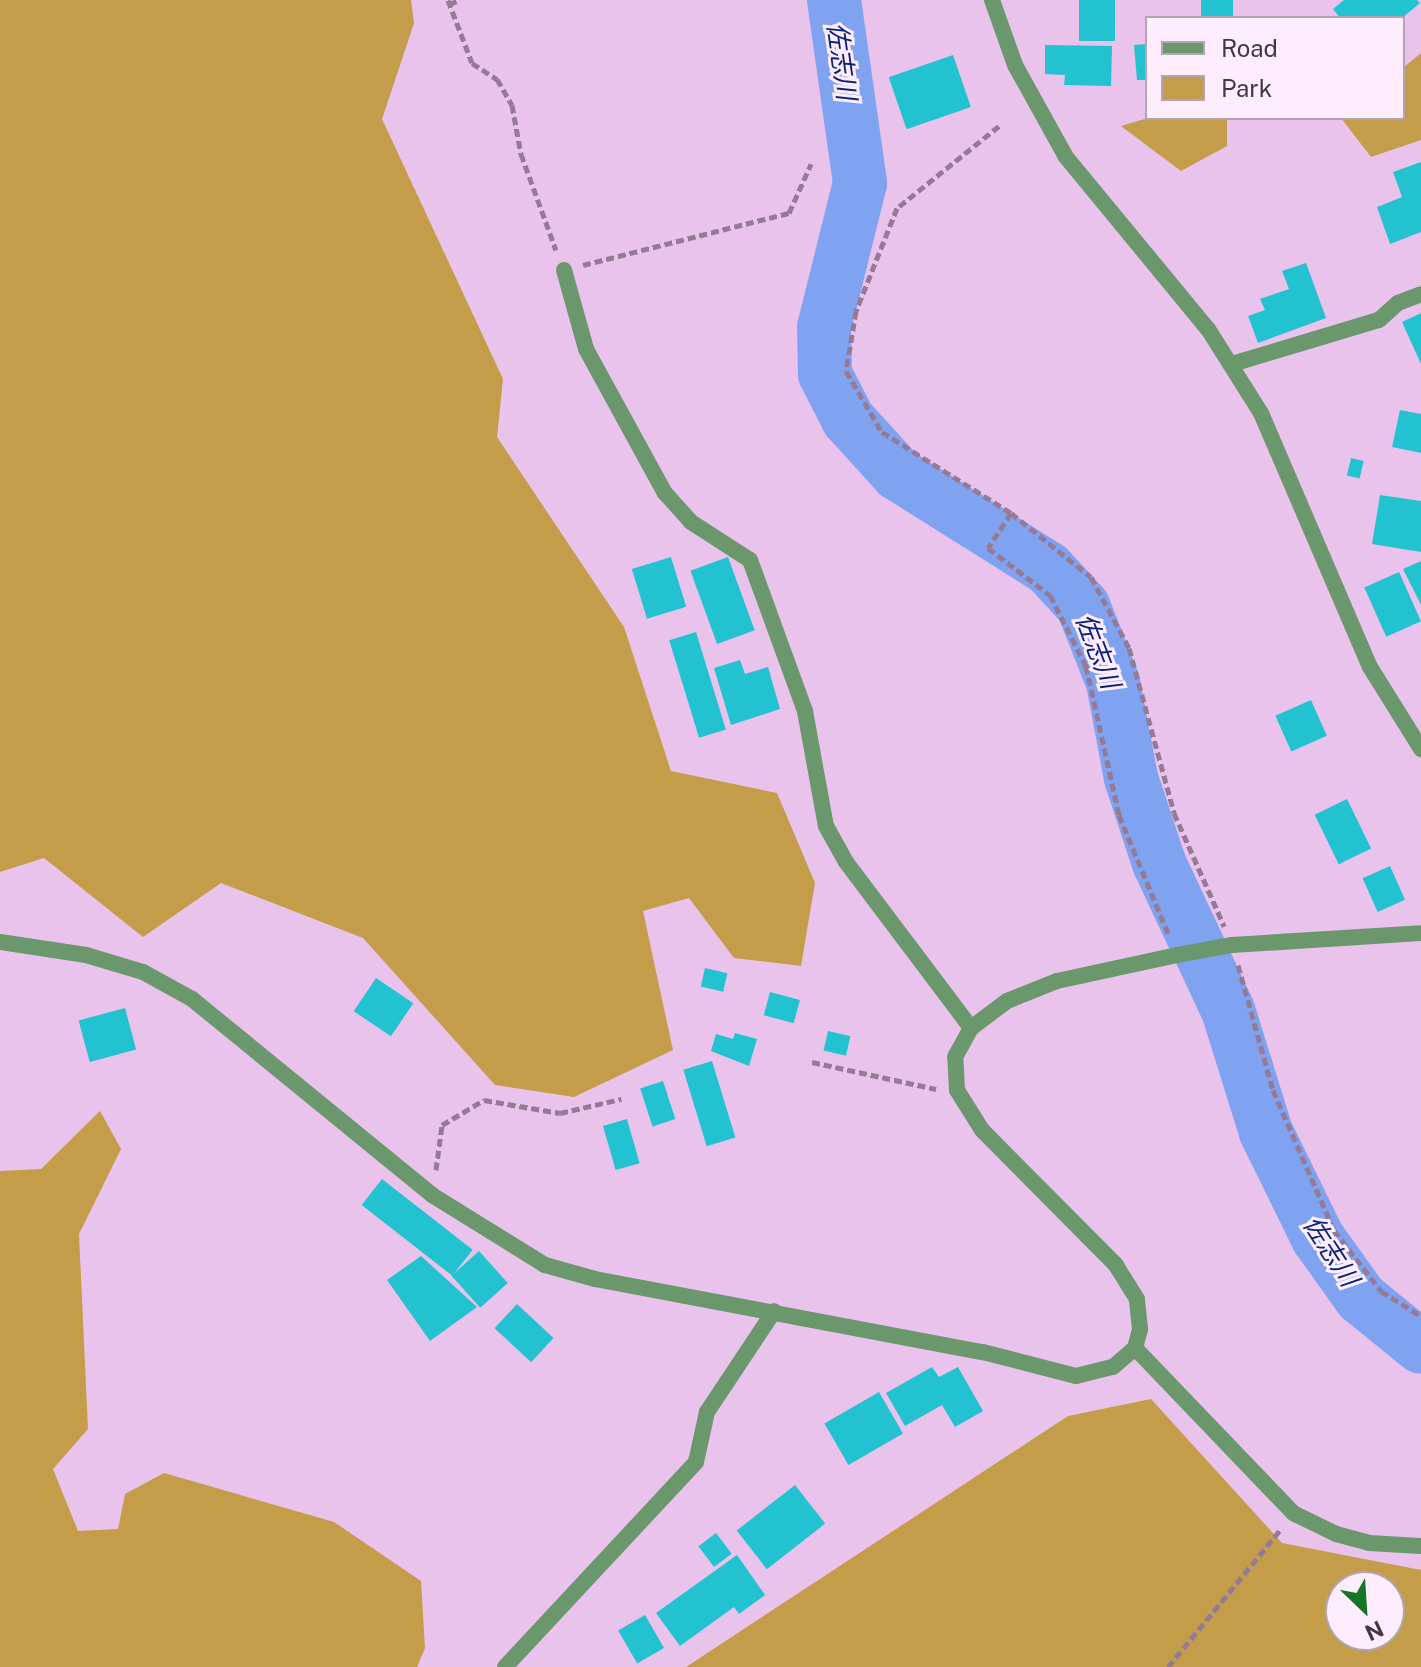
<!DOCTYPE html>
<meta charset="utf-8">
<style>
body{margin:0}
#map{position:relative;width:1421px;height:1667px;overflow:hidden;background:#e9c3eb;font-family:"Public Sans","Noto Sans JP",sans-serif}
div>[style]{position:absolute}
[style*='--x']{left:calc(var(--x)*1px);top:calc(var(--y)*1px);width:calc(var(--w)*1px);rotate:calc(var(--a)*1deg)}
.green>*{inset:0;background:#c39d4a}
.river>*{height:54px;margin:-27px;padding:0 27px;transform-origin:27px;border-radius:27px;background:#7fa2f1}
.building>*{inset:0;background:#23c2d1;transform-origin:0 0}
.path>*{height:5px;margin-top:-2.5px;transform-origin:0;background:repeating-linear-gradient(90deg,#957a96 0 8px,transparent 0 12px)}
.service>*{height:16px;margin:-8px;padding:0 8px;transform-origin:8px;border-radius:8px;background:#6a976b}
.minor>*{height:16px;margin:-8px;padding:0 8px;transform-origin:8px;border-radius:8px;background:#6a976b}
.tertiary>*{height:16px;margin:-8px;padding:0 8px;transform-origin:8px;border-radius:8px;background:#6a976b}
span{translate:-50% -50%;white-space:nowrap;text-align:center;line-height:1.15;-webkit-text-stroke:6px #fdedfd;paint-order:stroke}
.water-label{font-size:26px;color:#09227b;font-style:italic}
.legend{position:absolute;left:1145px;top:16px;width:260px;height:104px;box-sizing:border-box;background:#fdedfd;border:2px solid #b3a4b4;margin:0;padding:10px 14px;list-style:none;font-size:24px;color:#453646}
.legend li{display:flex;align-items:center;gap:16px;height:40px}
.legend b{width:40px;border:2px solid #b3a4b4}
.north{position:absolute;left:1325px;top:1571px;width:80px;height:80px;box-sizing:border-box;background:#fdedfd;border:2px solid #b3a4b4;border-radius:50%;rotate:155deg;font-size:22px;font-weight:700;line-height:32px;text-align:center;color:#453646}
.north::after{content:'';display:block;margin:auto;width:28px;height:36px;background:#147525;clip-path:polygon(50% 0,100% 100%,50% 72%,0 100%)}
</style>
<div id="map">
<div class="green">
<div style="clip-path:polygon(0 0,411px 0,414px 23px,382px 119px,503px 379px,497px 437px,624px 627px,671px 771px,777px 793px,815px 883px,801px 966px,734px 958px,689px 898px,643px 911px,673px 1050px,574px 1097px,495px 1085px,363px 938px,221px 883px,143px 937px,44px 858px,0 872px)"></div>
<div style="clip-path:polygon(1421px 53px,1421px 140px,1371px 157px,1341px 118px,1403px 118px,1403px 68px)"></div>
<div style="clip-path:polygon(1148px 118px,1227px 118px,1227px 146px,1181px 171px,1121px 126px)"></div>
<div style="clip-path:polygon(100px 1111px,121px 1149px,79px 1234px,88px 1429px,53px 1469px,78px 1531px,118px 1529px,125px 1494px,164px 1473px,334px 1522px,421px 1581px,425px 1648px,417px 1667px,0 1667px,0 1171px,41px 1169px)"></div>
<div style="clip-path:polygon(evenodd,1151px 1399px,1282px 1543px,1421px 1570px,1421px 1667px,686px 1667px,1068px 1416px,1151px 1399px,1341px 1587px,1389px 1587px,1389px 1635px,1341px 1635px,1341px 1587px)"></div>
</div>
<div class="river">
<div style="--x:834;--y:0;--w:185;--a:81.9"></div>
<div style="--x:860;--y:183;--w:148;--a:104"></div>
<div style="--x:824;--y:327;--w:47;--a:88.8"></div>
<div style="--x:825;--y:374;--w:51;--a:62.9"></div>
<div style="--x:848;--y:419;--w:74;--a:47.7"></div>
<div style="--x:898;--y:474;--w:177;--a:32.1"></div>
<div style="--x:1048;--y:568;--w:52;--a:47.4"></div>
<div style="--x:1083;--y:606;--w:82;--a:68.5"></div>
<div style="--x:1113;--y:682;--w:98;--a:79.4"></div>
<div style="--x:1131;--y:778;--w:89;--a:71.8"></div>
<div style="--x:1159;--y:863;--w:162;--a:64.9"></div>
<div style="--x:1228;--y:1010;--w:128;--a:72.7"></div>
<div style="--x:1266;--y:1132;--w:118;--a:63.9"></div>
<div style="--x:1318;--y:1238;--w:74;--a:54.4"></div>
<div style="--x:1361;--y:1298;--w:77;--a:39.2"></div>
</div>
<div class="building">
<div style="left:1079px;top:0;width:36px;height:41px"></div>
<div style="left:1201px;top:0;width:32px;height:18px"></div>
<div style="clip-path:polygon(1344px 0,1417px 0,1420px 3px,1402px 18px,1340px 18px,1333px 9px)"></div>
<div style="clip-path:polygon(1147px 44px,1147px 80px,1137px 80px,1134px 45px)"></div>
<div style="clip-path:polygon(1045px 45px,1112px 46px,1111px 86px,1064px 85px,1065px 75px,1045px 74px)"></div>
<div style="left:953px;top:55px;width:55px;height:68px;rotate:71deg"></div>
<div style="clip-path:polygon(1421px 162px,1421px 232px,1390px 244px,1377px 207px,1402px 197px,1393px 172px)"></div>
<div style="clip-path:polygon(1306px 263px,1326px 318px,1258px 343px,1248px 316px,1265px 310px,1260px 299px,1289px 289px,1282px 271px)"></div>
<div style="clip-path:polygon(1421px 313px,1421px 364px,1402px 322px)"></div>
<div style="clip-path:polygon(1400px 410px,1421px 414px,1421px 453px,1392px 447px)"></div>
<div style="left:1351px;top:458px;width:13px;height:18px;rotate:13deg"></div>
<div style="clip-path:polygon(1380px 495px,1421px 501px,1421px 552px,1372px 544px)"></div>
<div style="left:671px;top:557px;width:52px;height:41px;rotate:73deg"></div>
<div style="left:728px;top:557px;width:78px;height:40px;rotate:70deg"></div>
<div style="clip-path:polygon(1421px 561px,1421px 605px,1403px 569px)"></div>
<div style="left:1399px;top:572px;width:54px;height:38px;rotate:66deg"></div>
<div style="left:696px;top:632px;width:102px;height:28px;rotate:73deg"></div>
<div style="clip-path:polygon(740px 660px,745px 674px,768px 667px,780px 709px,731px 725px,714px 668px)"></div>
<div style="left:1311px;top:700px;width:39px;height:39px;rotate:66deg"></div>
<div style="left:1347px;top:799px;width:55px;height:36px;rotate:64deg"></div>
<div style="left:1390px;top:866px;width:37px;height:30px;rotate:66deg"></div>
<div style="left:705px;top:968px;width:23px;height:19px;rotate:13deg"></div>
<div style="left:376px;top:978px;width:45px;height:40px;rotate:34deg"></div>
<div style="left:770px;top:992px;width:31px;height:24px;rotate:15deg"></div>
<div style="left:125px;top:1008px;width:43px;height:48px;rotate:75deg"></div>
<div style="left:828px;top:1031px;width:23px;height:20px;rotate:13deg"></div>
<div style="clip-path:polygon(735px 1033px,757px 1039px,749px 1066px,711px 1051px,716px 1034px,733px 1039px)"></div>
<div style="left:712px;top:1061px;width:80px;height:30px;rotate:73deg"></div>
<div style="left:663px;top:1081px;width:40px;height:24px;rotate:72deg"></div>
<div style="left:627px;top:1119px;width:46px;height:25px;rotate:74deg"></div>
<div style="left:382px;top:1179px;width:115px;height:33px;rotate:38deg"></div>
<div style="left:479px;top:1251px;width:43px;height:37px;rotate:48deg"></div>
<div style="clip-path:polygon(421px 1256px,477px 1307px,430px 1341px,387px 1280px)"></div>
<div style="left:517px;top:1304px;width:50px;height:33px;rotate:43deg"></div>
<div style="clip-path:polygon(932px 1367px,939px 1377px,958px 1367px,983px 1411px,955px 1427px,942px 1405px,905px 1426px,886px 1393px)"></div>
<div style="left:879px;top:1392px;width:48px;height:63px;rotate:60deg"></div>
<div style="left:795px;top:1485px;width:49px;height:74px;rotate:52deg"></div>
<div style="left:716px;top:1533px;width:26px;height:22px;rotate:53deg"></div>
<div style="clip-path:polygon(737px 1555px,765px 1595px,739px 1614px,734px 1607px,680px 1646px,656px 1613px)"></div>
<div style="left:645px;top:1615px;width:38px;height:31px;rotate:60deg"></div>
</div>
<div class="path">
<div style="--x:448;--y:0;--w:67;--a:69.1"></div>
<div style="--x:472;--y:63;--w:30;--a:33"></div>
<div style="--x:497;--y:79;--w:30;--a:60"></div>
<div style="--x:512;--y:105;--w:50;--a:79.6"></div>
<div style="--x:521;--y:154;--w:102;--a:70"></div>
<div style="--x:449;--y:4;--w:12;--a:-20"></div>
<div style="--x:999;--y:126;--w:131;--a:141.2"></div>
<div style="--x:897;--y:208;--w:111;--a:111.7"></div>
<div style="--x:856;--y:311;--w:61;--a:99.5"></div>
<div style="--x:846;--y:371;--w:71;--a:59.5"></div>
<div style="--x:882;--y:432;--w:152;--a:32.1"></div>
<div style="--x:1011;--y:513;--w:102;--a:38.7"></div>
<div style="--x:1091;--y:577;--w:81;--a:61.8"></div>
<div style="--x:1129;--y:648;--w:171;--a:74.7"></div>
<div style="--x:1174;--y:813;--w:124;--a:66.1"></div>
<div style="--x:583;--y:265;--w:212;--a:-14.2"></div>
<div style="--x:789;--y:213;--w:54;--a:-65.8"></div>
<div style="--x:1011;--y:513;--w:42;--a:123.3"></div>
<div style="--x:988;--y:548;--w:78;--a:37.2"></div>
<div style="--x:1050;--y:595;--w:80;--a:63.1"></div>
<div style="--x:1086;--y:666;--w:153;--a:77.5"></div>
<div style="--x:1119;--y:815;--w:131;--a:67.5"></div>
<div style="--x:1238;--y:965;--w:130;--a:74.4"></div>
<div style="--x:1273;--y:1090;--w:153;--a:66.5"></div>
<div style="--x:1334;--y:1230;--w:77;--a:52.4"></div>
<div style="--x:1381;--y:1291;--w:47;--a:32"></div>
<div style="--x:812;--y:1062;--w:127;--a:12.3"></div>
<div style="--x:436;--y:1170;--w:45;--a:-82.4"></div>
<div style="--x:442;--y:1125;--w:49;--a:-30.8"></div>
<div style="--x:484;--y:1100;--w:77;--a:9.7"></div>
<div style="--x:560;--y:1113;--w:63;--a:-12.9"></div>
<div style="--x:1168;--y:1667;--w:177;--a:-50.7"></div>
</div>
<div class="service">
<div style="--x:1232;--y:364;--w:153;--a:-16.7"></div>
<div style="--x:1379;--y:320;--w:25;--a:-42"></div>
<div style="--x:1398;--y:303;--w:25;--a:-21"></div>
</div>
<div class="minor">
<div style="--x:564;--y:270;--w:82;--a:74.4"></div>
<div style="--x:586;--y:349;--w:164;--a:61.3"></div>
<div style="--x:665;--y:493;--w:39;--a:48"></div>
<div style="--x:691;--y:522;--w:70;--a:32.8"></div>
<div style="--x:750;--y:560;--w:161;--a:70"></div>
<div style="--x:805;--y:711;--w:117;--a:79.7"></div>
<div style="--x:826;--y:826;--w:41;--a:60.9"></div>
<div style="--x:846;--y:862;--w:208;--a:53"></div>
<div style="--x:1135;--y:1348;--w:228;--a:46.2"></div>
<div style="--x:1293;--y:1513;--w:48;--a:26"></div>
<div style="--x:1336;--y:1534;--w:34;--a:15"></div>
<div style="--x:1369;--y:1543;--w:52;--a:3.3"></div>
<div style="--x:505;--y:1667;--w:280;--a:-47"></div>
<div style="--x:696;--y:1462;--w:51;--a:-77.6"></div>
<div style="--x:707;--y:1412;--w:121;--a:-56.4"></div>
</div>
<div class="tertiary">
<div style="--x:992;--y:0;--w:69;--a:70.5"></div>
<div style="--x:1015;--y:65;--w:105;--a:61"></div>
<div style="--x:1066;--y:157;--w:223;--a:50.5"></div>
<div style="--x:1208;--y:329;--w:99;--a:57.8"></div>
<div style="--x:1261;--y:413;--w:276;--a:66.8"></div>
<div style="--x:1370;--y:667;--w:97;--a:58.1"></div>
<div style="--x:0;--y:942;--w:87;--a:8.6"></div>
<div style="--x:86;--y:955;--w:59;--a:16.6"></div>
<div style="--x:143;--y:972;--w:56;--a:28.9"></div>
<div style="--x:192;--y:999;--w:310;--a:39.2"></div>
<div style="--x:432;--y:1195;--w:133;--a:31.8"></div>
<div style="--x:545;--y:1265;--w:52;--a:15.6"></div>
<div style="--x:595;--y:1279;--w:395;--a:10.7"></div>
<div style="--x:983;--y:1352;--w:96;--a:14.5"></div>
<div style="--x:1076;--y:1376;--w:38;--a:-14"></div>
<div style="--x:1113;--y:1367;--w:29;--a:-41"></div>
<div style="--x:1135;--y:1348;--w:20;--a:-75"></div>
<div style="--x:1140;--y:1329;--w:30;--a:-96"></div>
<div style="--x:1137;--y:1299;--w:40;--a:-122"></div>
<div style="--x:1116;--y:1265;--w:190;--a:-134.8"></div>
<div style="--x:982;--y:1130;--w:47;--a:-122"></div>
<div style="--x:957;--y:1090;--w:33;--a:-93"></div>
<div style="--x:955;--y:1057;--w:33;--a:-61"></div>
<div style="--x:971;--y:1028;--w:45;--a:-36.9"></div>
<div style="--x:1007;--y:1001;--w:54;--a:-21.8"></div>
<div style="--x:1057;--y:981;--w:123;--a:-12.2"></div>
<div style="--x:1177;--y:955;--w:56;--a:-10.3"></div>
<div style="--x:1232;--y:945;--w:189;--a:-3.6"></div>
</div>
<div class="water-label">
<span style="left:842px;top:61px;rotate:82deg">佐志川</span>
<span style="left:1098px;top:651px;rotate:69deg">佐志川</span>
<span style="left:1331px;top:1251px;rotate:57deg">佐志川</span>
</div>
<ul class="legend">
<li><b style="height:10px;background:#6a976b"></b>Road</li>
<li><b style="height:22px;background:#c39d4a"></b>Park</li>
</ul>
<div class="north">N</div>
</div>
